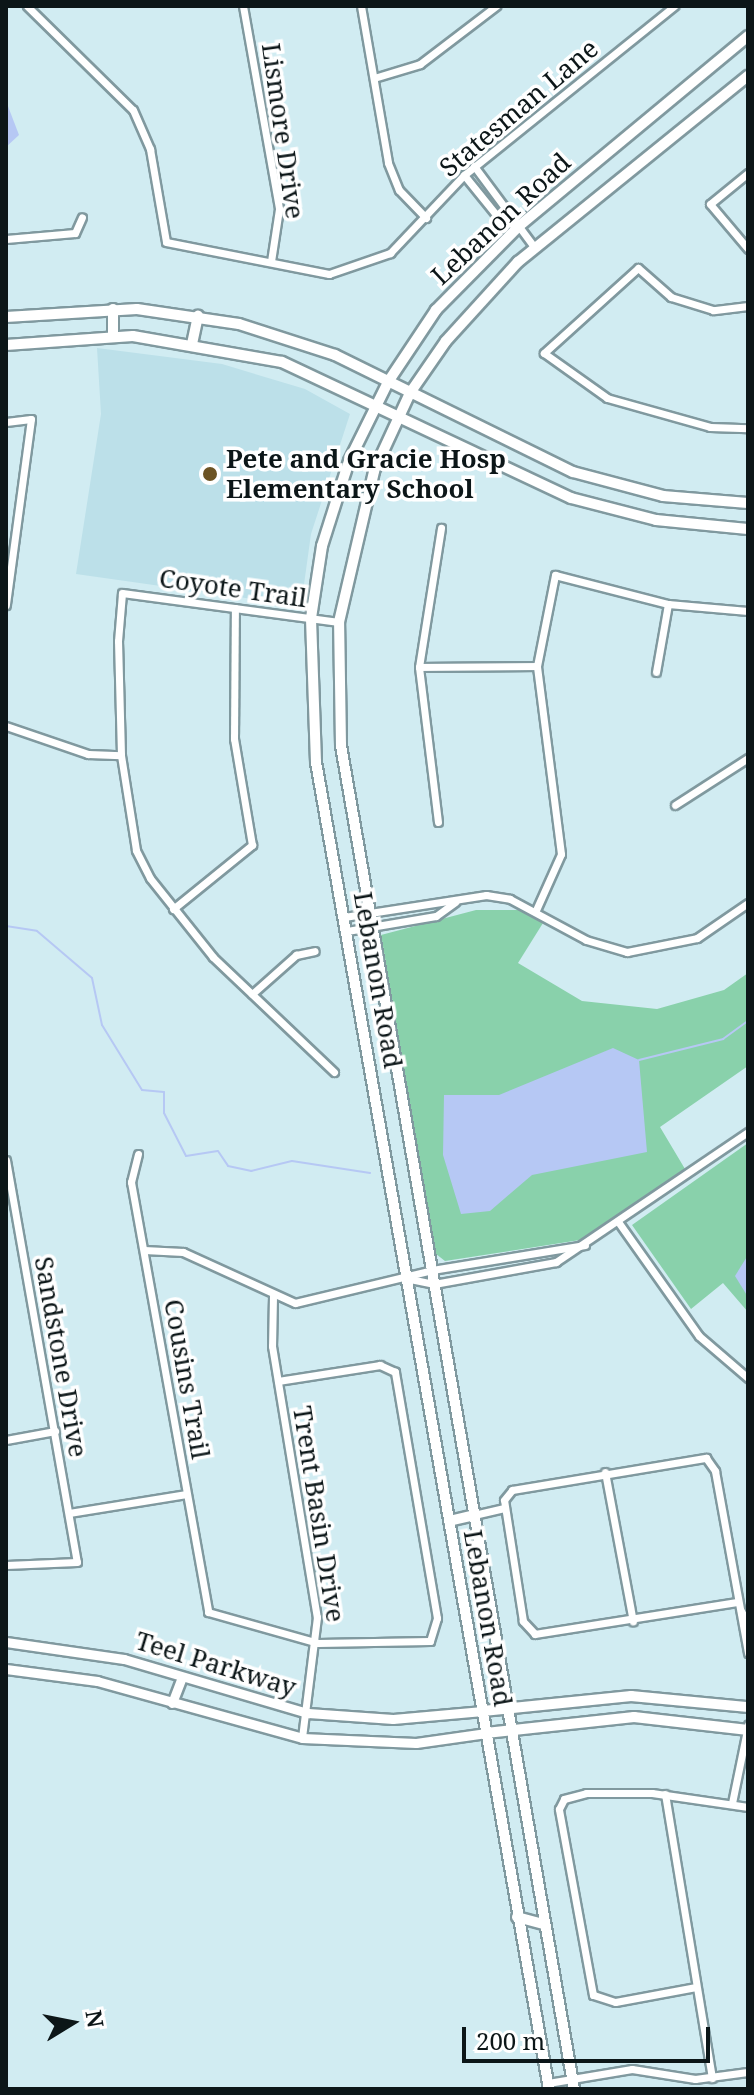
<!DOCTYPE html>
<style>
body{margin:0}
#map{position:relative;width:754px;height:2095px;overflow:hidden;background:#d1ecf2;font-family:"Noto Serif",serif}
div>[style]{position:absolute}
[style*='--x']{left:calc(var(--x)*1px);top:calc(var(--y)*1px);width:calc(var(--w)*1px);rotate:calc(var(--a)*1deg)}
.built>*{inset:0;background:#bce0e9}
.green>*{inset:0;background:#89d1ab}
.water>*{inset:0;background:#b6c8f4}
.stream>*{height:2px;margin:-1px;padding:0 1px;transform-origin:1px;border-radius:1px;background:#b6c8f4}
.roads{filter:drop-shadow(2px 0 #80999f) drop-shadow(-2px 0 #80999f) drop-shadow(0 2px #80999f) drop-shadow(0 -2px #80999f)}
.minor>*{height:7px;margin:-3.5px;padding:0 3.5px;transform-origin:3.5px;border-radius:3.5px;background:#fff}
.tertiary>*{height:9px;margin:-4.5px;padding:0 4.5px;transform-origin:4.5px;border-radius:4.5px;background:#fff}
.secondary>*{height:10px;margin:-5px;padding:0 5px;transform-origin:5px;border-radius:5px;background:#fff}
.dots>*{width:22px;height:22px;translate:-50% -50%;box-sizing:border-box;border:4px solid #fff;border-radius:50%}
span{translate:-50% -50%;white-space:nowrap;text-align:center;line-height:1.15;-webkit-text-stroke:7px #fff;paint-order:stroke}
.street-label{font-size:26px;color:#0c1618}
.poi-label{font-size:26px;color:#0c1618;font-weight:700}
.left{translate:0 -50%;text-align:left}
.frame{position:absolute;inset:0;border:8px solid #0c1618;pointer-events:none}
.north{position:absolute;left:32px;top:1983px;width:80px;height:80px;-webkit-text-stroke:6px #fff;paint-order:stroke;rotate:80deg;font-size:22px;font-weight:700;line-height:32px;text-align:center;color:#0c1618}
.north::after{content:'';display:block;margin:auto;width:28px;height:36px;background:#0c1618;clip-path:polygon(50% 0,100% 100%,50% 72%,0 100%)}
.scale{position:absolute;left:462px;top:2027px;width:248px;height:36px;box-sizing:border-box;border:4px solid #0c1618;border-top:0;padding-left:10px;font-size:24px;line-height:28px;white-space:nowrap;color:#0c1618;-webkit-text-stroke:6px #fff;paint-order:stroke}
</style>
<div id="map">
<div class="built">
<div style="clip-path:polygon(97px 348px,222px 364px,305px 389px,350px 414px,311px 534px,301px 606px,76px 574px,101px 414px)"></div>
</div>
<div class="green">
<div style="clip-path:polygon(476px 910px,521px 910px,543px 923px,518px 963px,582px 1001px,657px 1009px,724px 990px,748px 973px,748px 1066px,660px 1127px,685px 1169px,614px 1221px,580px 1240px,445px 1261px,436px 1254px,381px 935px)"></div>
<div style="clip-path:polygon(748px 1143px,748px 1312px,723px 1283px,691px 1309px,632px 1225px)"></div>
</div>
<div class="water">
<div style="clip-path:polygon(6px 101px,19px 135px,6px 147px)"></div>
<div style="clip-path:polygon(613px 1048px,639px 1060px,647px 1152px,532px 1175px,490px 1211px,461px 1214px,443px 1155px,444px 1095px,499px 1095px)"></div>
<div style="clip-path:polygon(748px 1255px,748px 1297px,735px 1276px)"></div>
</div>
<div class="stream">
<div style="--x:6;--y:926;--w:31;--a:9"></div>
<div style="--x:37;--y:931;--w:72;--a:40.5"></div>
<div style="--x:92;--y:978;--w:48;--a:78"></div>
<div style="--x:102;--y:1025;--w:76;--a:58.4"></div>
<div style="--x:142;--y:1090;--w:22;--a:5"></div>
<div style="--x:164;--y:1092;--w:21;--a:90"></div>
<div style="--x:164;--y:1113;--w:48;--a:62.9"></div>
<div style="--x:186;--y:1156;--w:32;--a:-9"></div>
<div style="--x:218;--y:1151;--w:18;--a:56"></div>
<div style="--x:228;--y:1166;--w:24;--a:12"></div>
<div style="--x:251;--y:1171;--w:42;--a:-13.7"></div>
<div style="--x:292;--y:1161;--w:79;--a:8.7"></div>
<div style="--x:639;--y:1060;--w:87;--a:-14"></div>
<div style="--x:723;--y:1039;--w:31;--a:-36"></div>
</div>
<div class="roads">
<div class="minor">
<div style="--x:27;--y:6;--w:148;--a:44.5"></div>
<div style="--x:133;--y:110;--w:43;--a:66.4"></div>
<div style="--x:150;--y:149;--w:94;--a:80.2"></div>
<div style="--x:166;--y:242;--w:166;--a:11.1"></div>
<div style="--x:329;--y:274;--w:65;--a:-19"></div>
<div style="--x:390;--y:253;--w:108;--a:-46.5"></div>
<div style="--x:464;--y:175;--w:270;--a:-38.8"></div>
<div style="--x:243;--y:6;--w:206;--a:79.9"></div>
<div style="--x:279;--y:209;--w:53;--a:98.7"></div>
<div style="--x:361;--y:6;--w:159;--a:80.2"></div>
<div style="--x:388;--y:163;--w:29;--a:68"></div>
<div style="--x:399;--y:190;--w:39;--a:46"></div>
<div style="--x:374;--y:78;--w:48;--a:-16.9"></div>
<div style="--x:420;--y:64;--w:96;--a:-37.3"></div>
<div style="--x:474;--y:166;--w:102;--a:53.4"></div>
<div style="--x:748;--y:173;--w:49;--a:140.8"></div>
<div style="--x:710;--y:204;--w:59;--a:49.8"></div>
<div style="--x:464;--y:175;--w:54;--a:51"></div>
<div style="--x:498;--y:217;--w:22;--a:27"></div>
<div style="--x:6;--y:239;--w:69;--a:-5"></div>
<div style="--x:75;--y:233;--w:17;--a:-66"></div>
<div style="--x:748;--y:306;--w:35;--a:173"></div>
<div style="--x:713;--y:310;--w:44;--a:-162.8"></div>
<div style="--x:671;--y:297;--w:44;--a:-138.7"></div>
<div style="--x:638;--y:268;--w:127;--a:137.9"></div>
<div style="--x:544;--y:353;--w:77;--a:35.5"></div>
<div style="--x:607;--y:398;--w:107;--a:15.7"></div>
<div style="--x:710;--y:427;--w:38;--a:2"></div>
<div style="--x:6;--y:422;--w:25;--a:-7"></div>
<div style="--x:31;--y:419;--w:188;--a:97.7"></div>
<div style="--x:419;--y:667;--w:118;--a:-0.5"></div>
<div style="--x:656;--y:672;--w:69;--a:-80"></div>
<div style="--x:6;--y:726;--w:87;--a:18.9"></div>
<div style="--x:88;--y:754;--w:33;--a:2"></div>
<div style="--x:675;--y:805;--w:87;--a:-32.8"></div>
<div style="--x:438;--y:822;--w:156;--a:-97"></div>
<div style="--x:419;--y:667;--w:141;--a:-81"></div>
<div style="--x:173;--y:909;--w:102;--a:-39"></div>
<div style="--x:252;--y:845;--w:108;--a:-99.6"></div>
<div style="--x:234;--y:739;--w:131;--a:-89.6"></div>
<div style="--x:536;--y:910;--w:61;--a:-65.9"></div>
<div style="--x:561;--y:854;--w:190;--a:-97.3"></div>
<div style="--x:537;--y:666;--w:93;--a:-78.8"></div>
<div style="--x:555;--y:575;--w:117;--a:14.4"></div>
<div style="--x:668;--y:604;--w:80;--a:5"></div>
<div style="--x:344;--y:917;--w:144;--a:-8.8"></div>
<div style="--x:486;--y:895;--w:24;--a:9"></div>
<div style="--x:510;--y:899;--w:86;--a:28.3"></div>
<div style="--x:586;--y:940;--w:43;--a:16.3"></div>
<div style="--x:627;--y:952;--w:71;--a:-11.3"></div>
<div style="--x:697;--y:938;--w:62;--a:-34.5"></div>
<div style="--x:347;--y:931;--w:90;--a:-9.6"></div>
<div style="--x:436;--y:916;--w:24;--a:-36"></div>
<div style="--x:252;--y:994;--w:59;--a:-41.6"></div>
<div style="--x:296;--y:955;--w:19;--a:-12"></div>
<div style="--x:334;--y:1072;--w:167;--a:-136.5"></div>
<div style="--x:213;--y:957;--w:101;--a:-128.6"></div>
<div style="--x:150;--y:878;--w:31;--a:-117"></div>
<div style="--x:136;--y:850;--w:96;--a:-99"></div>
<div style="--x:121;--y:755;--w:114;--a:-91.5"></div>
<div style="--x:118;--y:641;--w:48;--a:-85.2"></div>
<div style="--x:122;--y:593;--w:219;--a:7.6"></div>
<div style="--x:138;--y:1154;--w:29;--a:104"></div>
<div style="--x:131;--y:1182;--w:437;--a:79.8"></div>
<div style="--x:208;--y:1612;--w:114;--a:15.7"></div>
<div style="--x:318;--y:1643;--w:112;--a:-1"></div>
<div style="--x:430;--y:1641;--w:24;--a:-73"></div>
<div style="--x:437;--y:1618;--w:250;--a:-99.7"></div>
<div style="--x:395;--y:1372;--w:17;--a:-155"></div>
<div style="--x:380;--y:1365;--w:103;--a:171.1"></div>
<div style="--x:6;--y:1160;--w:408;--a:80"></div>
<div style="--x:77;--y:1562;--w:71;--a:177.6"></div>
<div style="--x:619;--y:1223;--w:138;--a:54.7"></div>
<div style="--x:699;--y:1336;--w:65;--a:40.6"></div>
<div style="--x:144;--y:1250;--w:39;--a:3"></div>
<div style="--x:183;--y:1252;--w:123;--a:24.5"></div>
<div style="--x:295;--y:1303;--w:141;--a:-13.5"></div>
<div style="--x:432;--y:1270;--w:155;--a:-9.3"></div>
<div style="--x:410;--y:1279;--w:25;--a:12"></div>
<div style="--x:434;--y:1284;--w:124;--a:-10.2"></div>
<div style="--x:556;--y:1262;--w:232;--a:-34.1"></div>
<div style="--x:273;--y:1296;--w:50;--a:91.1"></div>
<div style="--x:272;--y:1346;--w:275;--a:80.6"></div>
<div style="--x:317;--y:1617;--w:122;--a:97.1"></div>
<div style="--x:6;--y:1440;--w:50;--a:-10.4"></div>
<div style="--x:605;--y:1472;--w:152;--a:79.4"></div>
<div style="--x:69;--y:1513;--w:119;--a:-9.2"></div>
<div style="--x:474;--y:1515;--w:31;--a:-13"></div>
<div style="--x:737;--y:1602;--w:205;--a:171"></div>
<div style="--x:535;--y:1634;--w:18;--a:-133"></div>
<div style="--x:523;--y:1621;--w:122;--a:-98.9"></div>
<div style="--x:504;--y:1500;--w:13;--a:-51"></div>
<div style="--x:512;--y:1490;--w:197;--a:-9.4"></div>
<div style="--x:706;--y:1458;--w:16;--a:55"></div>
<div style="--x:715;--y:1471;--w:185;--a:79.7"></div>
<div style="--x:741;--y:1611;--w:15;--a:62"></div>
<div style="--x:665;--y:1794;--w:288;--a:80.6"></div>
<div style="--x:732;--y:1803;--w:80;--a:-78.4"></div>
<div style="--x:696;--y:1987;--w:82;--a:169.5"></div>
<div style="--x:615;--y:2002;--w:23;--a:-162"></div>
<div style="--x:593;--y:1995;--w:189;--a:-100.4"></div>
<div style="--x:559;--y:1809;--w:11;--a:-63"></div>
<div style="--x:564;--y:1799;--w:23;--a:-15"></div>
<div style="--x:586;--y:1793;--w:66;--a:0"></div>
<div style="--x:652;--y:1793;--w:97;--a:8.3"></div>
<div style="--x:548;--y:2083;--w:85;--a:-9.5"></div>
<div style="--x:632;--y:2069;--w:64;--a:9"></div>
<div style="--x:695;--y:2079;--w:53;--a:-7.5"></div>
</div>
<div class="tertiary">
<div style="--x:6;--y:1642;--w:119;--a:8.2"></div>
<div style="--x:124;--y:1659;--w:192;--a:16.4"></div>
<div style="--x:308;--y:1713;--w:85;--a:4"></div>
<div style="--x:393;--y:1719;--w:90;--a:-5.1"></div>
<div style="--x:6;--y:1669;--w:92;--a:7.5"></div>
<div style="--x:97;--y:1681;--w:213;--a:15.5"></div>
<div style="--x:302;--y:1738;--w:114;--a:2.5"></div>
<div style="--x:416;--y:1743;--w:71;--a:-8.1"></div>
<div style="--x:172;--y:1703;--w:28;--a:-69"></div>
</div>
<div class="secondary">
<div style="--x:6;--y:317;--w:131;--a:-3.5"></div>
<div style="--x:137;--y:309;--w:103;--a:8.4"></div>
<div style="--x:239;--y:324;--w:101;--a:17.9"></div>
<div style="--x:335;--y:355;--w:265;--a:26.2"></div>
<div style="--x:573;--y:472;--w:93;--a:14.9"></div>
<div style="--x:663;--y:496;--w:85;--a:4.7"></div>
<div style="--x:113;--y:335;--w:26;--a:-90"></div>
<div style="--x:192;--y:344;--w:29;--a:-78"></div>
<div style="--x:6;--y:345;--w:127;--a:-4.1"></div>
<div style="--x:133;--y:336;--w:151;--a:9.9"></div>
<div style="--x:282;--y:362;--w:319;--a:25.2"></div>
<div style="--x:571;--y:498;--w:88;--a:14.5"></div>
<div style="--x:656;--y:520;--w:92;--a:5.6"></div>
<div style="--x:449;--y:1521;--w:26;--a:-13"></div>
<div style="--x:483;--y:1711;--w:149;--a:-5.8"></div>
<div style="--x:631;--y:1696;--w:118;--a:5.4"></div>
<div style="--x:486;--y:1733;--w:149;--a:-6.2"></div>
<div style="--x:634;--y:1717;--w:115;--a:6.5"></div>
<div style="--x:517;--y:1917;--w:28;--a:15"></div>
<div style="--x:549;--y:2089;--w:1347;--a:-99.96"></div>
<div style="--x:316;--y:762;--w:144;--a:-92"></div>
<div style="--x:311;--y:618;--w:73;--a:-81.3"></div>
<div style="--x:322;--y:546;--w:89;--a:-72.4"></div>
<div style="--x:349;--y:461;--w:88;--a:-63.7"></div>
<div style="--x:388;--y:382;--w:87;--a:-56.3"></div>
<div style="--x:436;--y:310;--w:117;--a:-45.3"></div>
<div style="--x:518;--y:227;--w:299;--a:-39.7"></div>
<div style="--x:574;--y:2089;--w:1364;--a:-99.84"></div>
<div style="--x:341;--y:745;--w:123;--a:-90.9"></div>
<div style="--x:339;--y:622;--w:155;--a:-76.9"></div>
<div style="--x:374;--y:471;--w:86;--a:-65.2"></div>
<div style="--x:410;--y:393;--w:63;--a:-55.3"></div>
<div style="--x:446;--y:341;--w:107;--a:-47.7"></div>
<div style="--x:518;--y:262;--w:296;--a:-39"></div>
</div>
</div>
<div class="dots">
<div style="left:210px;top:474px;background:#6c5323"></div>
</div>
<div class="street-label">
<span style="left:519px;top:108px;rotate:-40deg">Statesman Lane</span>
<span style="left:283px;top:131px;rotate:82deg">Lismore Drive</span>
<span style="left:501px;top:219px;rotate:-43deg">Lebanon Road</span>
<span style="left:233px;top:588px;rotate:8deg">Coyote Trail</span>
<span style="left:378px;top:980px;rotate:80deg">Lebanon Road</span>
<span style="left:61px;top:1357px;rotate:80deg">Sandstone Drive</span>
<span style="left:187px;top:1379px;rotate:80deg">Cousins Trail</span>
<span style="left:319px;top:1514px;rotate:81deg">Trent Basin Drive</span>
<span style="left:488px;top:1618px;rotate:80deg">Lebanon Road</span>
<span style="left:216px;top:1664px;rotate:17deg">Teel Parkway</span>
</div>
<div class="poi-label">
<span class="left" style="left:226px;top:474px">Pete and Gracie Hosp<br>Elementary School</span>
</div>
<div class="frame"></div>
<div class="north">N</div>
<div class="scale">200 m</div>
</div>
